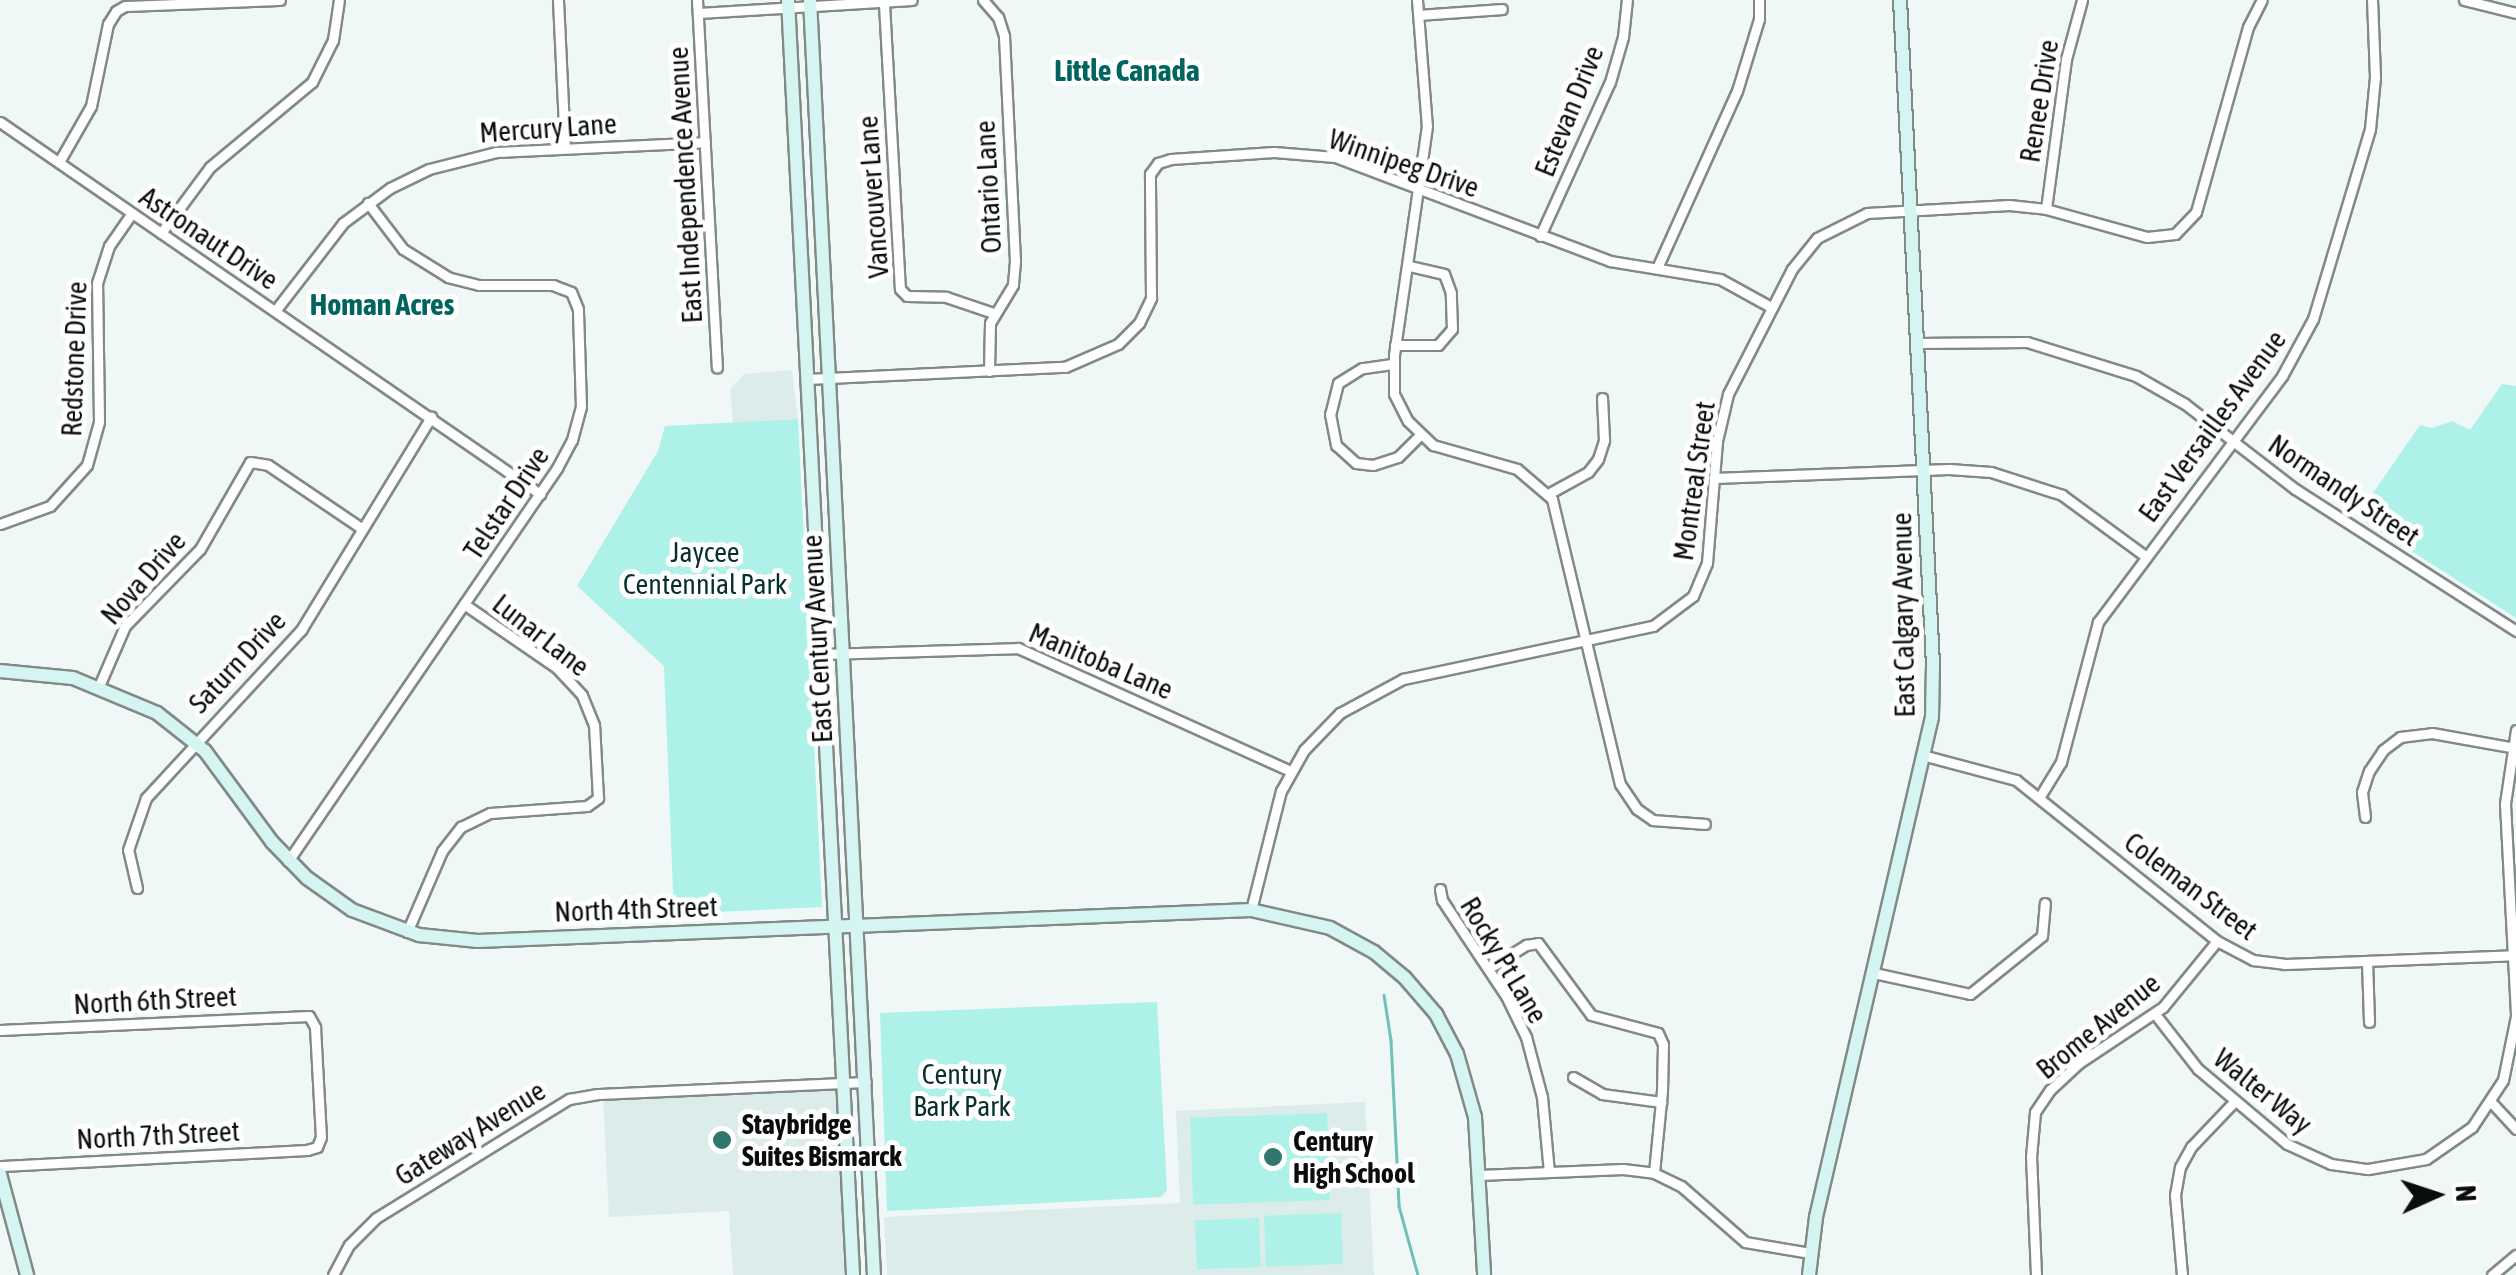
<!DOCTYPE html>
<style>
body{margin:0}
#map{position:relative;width:2516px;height:1275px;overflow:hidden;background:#f0f8f7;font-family:"Asap Condensed",sans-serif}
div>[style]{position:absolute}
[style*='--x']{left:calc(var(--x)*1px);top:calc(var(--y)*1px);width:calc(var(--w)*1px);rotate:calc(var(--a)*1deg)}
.built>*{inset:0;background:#dcecea}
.green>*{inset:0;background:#adf1e8;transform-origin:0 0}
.stream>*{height:2.5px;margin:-1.25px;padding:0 1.25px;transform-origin:1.25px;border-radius:1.25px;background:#71c0b7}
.roads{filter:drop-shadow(2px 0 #828a88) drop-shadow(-2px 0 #828a88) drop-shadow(0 2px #828a88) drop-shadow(0 -2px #828a88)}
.street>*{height:9px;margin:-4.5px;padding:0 4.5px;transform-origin:4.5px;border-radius:4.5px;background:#fff}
.secondary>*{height:12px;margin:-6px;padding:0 6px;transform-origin:6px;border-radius:6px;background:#d4f5f2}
.dots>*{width:28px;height:28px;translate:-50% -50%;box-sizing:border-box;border:5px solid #fff;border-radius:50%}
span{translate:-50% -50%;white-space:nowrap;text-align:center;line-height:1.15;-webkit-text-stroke:10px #fff;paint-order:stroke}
.street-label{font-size:28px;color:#0a0d0c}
.park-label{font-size:28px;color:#07302c}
.poi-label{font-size:28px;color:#0a0d0c;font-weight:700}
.left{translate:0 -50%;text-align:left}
.neighbourhood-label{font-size:30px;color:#00655e;font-weight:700}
.north{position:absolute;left:2386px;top:1145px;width:100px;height:100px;-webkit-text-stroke:8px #fff;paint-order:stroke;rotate:87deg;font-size:28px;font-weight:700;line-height:40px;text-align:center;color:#0a0d0c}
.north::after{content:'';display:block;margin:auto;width:35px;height:45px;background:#0a0d0c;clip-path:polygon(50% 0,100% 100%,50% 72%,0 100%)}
</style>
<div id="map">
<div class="built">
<div style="clip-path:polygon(792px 370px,798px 419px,733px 423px,730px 389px,744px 374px)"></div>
<div style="clip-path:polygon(838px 1086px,846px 1275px,733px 1275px,729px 1211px,609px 1217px,603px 1097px)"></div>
<div style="clip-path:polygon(1365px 1102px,1374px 1275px,887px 1275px,884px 1217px,1180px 1203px,1176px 1111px)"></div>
</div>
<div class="green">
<div style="clip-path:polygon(2502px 384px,2516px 386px,2516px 618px,2357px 516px,2420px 425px,2432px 428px,2452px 421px,2470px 430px)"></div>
<div style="clip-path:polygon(798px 419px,822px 907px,674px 914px,664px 666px,577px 586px,658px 451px,665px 426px)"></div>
<div style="clip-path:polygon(1157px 1002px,1167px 1190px,1161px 1197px,887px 1211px,880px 1013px)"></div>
<div style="left:1327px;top:1113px;width:87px;height:137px;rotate:88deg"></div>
<div style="left:1341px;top:1213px;width:51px;height:77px;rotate:88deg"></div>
<div style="left:1259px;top:1218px;width:49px;height:64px;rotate:88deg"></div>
</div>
<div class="stream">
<div style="--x:1384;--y:995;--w:46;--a:81.2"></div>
<div style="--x:1391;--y:1040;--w:166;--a:87.2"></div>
<div style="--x:1399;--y:1206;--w:72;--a:74.6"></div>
</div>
<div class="roads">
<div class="street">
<div style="--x:558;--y:0;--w:148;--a:87.3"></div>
<div style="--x:697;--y:0;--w:368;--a:86.9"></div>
<div style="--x:983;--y:0;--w:23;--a:49"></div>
<div style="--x:998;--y:17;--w:20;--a:72"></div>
<div style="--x:1004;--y:36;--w:225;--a:87.2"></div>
<div style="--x:1015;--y:261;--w:24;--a:95"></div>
<div style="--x:1013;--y:285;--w:44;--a:121.2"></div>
<div style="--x:990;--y:323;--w:48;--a:91.2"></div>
<div style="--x:1417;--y:0;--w:126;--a:85.5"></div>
<div style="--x:1427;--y:126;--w:231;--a:98.2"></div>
<div style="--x:1394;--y:355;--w:39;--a:90"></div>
<div style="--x:1394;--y:394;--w:30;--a:63"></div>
<div style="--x:1408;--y:421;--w:35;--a:44"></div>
<div style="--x:1433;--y:445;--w:87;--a:15.9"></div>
<div style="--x:1517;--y:469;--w:46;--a:40.6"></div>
<div style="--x:1552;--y:499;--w:293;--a:76.6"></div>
<div style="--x:1620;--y:784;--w:30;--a:56"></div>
<div style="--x:1637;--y:809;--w:19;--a:35"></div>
<div style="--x:1653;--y:820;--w:52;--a:4.4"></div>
<div style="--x:2464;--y:0;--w:54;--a:14"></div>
<div style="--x:884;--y:4;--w:285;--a:86.8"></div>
<div style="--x:900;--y:289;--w:10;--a:45"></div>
<div style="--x:907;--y:296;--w:39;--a:1"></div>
<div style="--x:946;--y:297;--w:50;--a:18.8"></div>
<div style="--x:699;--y:13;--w:213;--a:-3.5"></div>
<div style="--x:1419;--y:15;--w:83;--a:-4.1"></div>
<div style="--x:0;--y:122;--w:656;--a:34.56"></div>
<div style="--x:59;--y:162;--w:64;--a:-60.3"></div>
<div style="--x:91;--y:106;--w:84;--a:-78.3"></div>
<div style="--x:108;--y:24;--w:15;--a:-58"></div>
<div style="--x:116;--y:11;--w:10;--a:-29"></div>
<div style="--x:125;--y:6;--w:155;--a:-2.2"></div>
<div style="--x:2046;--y:209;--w:151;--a:-82.4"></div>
<div style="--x:2066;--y:59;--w:61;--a:-74.8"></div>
<div style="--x:161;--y:233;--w:82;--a:-53.4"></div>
<div style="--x:210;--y:167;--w:133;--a:-39.8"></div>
<div style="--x:312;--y:82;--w:47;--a:-63.4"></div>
<div style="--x:333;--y:40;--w:40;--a:-81.5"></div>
<div style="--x:1540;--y:236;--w:169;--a:-65.6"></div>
<div style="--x:1610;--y:82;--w:47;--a:-73.9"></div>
<div style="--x:1623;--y:37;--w:37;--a:-84"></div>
<div style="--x:1657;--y:268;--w:194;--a:-65.7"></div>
<div style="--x:1737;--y:91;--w:75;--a:-73"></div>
<div style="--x:1759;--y:19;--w:19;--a:-90"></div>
<div style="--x:275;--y:311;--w:111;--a:-52.3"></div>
<div style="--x:343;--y:223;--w:59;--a:-36.7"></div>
<div style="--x:390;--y:188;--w:43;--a:-26"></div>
<div style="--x:429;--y:169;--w:69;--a:-14.2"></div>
<div style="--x:496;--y:152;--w:209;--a:-2.7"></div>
<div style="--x:1918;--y:343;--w:109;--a:-0.5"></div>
<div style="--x:2027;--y:342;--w:114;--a:17.3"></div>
<div style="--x:2136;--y:376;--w:56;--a:29.7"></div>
<div style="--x:2185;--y:404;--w:139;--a:37.7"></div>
<div style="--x:2295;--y:489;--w:263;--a:32.7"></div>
<div style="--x:1395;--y:345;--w:43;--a:0"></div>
<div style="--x:1438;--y:345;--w:21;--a:-49"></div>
<div style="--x:1452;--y:329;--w:36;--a:-92"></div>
<div style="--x:1451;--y:293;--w:20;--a:-110"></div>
<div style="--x:1444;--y:274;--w:37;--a:-167"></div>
<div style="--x:1392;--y:364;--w:30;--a:172"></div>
<div style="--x:1362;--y:368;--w:28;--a:148"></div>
<div style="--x:1338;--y:383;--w:32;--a:104"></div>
<div style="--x:1330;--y:414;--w:32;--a:79"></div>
<div style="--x:1336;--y:445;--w:27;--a:42"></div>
<div style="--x:1356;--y:463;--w:17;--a:7"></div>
<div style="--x:1373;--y:465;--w:26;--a:-18"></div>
<div style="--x:1398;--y:457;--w:31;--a:-45"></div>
<div style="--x:807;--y:379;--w:258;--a:-2.7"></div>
<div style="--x:1065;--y:367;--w:58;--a:-23.5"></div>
<div style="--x:1118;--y:344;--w:30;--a:-45"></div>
<div style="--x:1139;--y:323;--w:28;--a:-64"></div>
<div style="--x:1151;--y:298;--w:124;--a:-90.5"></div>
<div style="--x:1150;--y:174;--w:14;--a:-54"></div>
<div style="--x:1158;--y:163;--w:14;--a:-17"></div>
<div style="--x:1171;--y:159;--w:103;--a:-3.9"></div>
<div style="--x:1274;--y:152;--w:61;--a:4.7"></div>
<div style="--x:1335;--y:157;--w:294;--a:20.7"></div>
<div style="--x:1610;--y:261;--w:111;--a:9.3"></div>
<div style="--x:1720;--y:279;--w:58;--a:28.8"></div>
<div style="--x:1714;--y:478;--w:235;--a:-2.2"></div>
<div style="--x:1949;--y:469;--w:42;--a:4.1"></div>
<div style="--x:1991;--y:472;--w:75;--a:17.9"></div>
<div style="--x:2062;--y:495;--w:103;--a:36.3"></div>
<div style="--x:1548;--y:494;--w:46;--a:-28.8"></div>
<div style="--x:1588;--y:472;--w:16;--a:-52"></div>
<div style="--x:1598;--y:459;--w:20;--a:-72"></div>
<div style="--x:1604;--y:440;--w:42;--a:-92.7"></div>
<div style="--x:0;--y:524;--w:53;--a:-19.8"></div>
<div style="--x:50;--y:506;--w:55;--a:-47.9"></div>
<div style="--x:87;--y:465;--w:45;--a:-74.4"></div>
<div style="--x:99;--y:422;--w:139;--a:-90.8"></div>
<div style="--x:97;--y:283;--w:39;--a:-72"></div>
<div style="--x:109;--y:246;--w:40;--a:-55.1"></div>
<div style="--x:821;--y:654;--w:197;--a:-1.7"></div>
<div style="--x:1018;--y:648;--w:299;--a:24.3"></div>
<div style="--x:99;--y:686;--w:65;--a:-66.6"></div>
<div style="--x:125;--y:626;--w:107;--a:-45.8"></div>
<div style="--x:200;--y:549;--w:100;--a:-60.1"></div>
<div style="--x:250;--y:462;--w:18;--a:9"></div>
<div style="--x:268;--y:465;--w:112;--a:34.1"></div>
<div style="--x:2516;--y:730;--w:75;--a:98.5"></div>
<div style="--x:2505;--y:804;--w:211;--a:87"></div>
<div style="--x:1926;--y:756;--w:93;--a:14.9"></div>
<div style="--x:2016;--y:780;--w:258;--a:38.7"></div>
<div style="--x:2217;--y:941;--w:41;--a:27.8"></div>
<div style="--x:2253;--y:960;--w:31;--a:7"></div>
<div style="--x:2284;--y:964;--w:232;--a:-2.2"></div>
<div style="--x:2039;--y:798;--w:42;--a:-58.6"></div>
<div style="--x:2061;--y:762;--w:145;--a:-75.2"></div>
<div style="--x:2098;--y:622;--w:307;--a:-53.2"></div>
<div style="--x:2282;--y:376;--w:65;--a:-61.5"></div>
<div style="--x:2313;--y:319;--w:198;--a:-73.3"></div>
<div style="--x:2370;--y:129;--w:52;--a:-84.5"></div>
<div style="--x:2375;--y:77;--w:77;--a:-92.2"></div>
<div style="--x:2365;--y:817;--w:25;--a:-97"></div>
<div style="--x:2362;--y:792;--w:22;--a:-72"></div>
<div style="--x:2369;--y:771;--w:25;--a:-56"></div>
<div style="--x:2383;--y:750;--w:21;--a:-37"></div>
<div style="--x:2400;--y:737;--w:32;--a:-7"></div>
<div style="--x:2432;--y:733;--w:84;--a:10.2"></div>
<div style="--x:288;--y:861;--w:476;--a:-55.6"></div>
<div style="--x:557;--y:468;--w:32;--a:-62"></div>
<div style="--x:572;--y:440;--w:34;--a:-75"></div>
<div style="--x:581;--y:407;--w:98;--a:-91.8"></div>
<div style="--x:578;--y:309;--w:18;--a:-112"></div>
<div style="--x:571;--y:292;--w:19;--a:-159"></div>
<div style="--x:553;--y:285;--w:74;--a:180"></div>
<div style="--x:479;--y:285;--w:32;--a:-166"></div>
<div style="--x:448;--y:277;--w:53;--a:-148.1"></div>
<div style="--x:403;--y:249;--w:58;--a:-127.3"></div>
<div style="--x:137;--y:888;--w:39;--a:-103"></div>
<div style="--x:128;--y:850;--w:55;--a:-70.9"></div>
<div style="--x:146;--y:798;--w:229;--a:-47.3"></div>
<div style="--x:301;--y:630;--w:250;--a:-58.6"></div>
<div style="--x:1440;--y:889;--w:11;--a:80"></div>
<div style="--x:1442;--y:900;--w:115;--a:56.3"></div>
<div style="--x:1506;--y:996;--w:46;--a:64"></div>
<div style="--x:1526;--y:1037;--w:62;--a:75.1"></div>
<div style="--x:1542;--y:1097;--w:75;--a:84.7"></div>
<div style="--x:1251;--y:910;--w:123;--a:-75.9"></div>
<div style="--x:1281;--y:791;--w:47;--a:-60.7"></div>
<div style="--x:1304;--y:750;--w:52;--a:-45.8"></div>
<div style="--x:1340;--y:713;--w:72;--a:-28.4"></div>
<div style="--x:1403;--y:679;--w:256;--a:-12"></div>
<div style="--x:1653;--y:626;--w:50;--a:-36.9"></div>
<div style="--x:1693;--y:596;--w:36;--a:-67"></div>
<div style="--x:1707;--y:563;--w:122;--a:-85.3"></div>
<div style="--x:1717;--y:441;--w:48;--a:-76.8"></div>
<div style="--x:1728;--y:394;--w:140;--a:-62.9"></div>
<div style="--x:1792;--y:269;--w:40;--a:-51"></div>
<div style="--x:1817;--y:238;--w:56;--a:-26.6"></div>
<div style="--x:1867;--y:213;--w:142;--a:-3.2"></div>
<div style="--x:2009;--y:205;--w:37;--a:6"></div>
<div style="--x:2046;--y:209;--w:105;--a:15.5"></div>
<div style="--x:2147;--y:237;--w:28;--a:-6"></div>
<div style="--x:2175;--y:234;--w:30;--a:-46"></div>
<div style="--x:2196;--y:212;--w:192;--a:-74.3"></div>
<div style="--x:2248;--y:27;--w:30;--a:-63"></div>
<div style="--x:407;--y:932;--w:88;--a:-66.6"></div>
<div style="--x:442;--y:851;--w:31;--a:-52"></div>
<div style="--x:461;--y:827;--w:32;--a:-26"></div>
<div style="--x:490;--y:813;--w:97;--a:-4.1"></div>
<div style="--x:587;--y:806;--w:14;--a:-36"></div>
<div style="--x:598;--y:798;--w:73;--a:-93.1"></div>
<div style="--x:594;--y:725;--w:32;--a:-112"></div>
<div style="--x:582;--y:695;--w:37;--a:-133"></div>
<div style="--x:557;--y:668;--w:113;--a:-145.5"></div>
<div style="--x:2367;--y:961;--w:61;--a:88.1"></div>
<div style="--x:1489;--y:968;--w:44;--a:-31.9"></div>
<div style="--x:1526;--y:945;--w:12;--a:-9"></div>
<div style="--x:1538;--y:943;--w:89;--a:53.6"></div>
<div style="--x:1591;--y:1015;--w:69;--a:15"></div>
<div style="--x:1658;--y:1033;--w:12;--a:66"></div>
<div style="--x:1663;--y:1044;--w:47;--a:91.2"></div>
<div style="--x:1662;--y:1091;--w:82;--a:95.6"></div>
<div style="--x:1874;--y:973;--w:98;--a:12.3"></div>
<div style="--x:1970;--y:994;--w:92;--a:-38.9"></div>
<div style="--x:2042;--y:936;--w:33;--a:-85"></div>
<div style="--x:2155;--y:1014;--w:70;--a:52"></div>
<div style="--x:2198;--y:1069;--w:116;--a:40.1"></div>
<div style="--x:2287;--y:1144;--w:48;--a:24.4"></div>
<div style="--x:2331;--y:1164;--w:37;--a:8"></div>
<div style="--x:2368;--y:1169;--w:59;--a:-9.8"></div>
<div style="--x:2426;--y:1159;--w:56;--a:-34.8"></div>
<div style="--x:2472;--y:1127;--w:56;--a:-56.6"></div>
<div style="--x:2503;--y:1080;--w:65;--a:-78.5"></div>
<div style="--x:0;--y:1030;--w:309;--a:-2.6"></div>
<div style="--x:309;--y:1016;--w:13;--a:61"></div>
<div style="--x:315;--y:1027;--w:110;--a:86.9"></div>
<div style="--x:321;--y:1137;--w:11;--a:112"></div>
<div style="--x:317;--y:1147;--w:10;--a:163"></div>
<div style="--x:307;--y:1150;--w:307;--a:177"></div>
<div style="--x:1573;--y:1077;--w:34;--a:30"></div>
<div style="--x:1602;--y:1094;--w:60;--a:7.7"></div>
<div style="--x:2491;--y:1102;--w:37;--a:47"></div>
<div style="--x:1479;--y:1175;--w:144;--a:-2.4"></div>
<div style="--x:1623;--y:1169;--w:31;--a:7"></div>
<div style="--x:1654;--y:1173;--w:30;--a:26"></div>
<div style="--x:1681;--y:1186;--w:85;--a:41.2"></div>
<div style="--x:1745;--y:1242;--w:66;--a:9.6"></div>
<div style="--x:333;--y:1275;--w:34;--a:-62"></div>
<div style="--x:349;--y:1245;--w:38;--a:-45"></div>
<div style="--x:376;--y:1218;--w:227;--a:-31.7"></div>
<div style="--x:569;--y:1099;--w:29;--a:-10"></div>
<div style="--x:598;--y:1094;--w:268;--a:-2.6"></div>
<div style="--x:2036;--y:1275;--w:118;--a:-92.4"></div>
<div style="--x:2031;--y:1157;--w:45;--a:-84.9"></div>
<div style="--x:2035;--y:1112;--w:27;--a:-56"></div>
<div style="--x:2050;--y:1090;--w:40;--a:-43"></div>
<div style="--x:2079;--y:1063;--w:101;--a:-33.7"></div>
<div style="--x:2163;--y:1007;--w:85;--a:-50.7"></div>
<div style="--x:2182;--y:1275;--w:80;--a:-95"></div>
<div style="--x:2175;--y:1195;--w:28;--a:-80"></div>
<div style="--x:2180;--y:1167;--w:23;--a:-61"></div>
<div style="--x:2191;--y:1147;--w:64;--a:-46.3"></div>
<div style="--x:2492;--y:1275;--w:31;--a:-40"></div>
</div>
<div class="secondary">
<div style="--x:788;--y:0;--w:1277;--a:87.08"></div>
<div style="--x:810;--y:0;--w:1277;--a:87.13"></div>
<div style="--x:0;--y:671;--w:73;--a:5.5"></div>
<div style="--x:73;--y:678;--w:91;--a:22.6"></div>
<div style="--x:157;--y:713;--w:61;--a:38.4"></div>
<div style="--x:205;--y:751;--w:113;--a:53.6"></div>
<div style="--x:272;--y:842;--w:50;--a:45.8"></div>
<div style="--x:307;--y:878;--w:55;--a:35.4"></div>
<div style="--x:352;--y:910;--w:72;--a:20.5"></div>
<div style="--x:419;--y:935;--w:59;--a:5.8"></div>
<div style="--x:478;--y:941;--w:774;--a:-2.3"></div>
<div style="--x:1251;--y:910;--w:81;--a:12.8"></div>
<div style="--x:1330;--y:928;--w:50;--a:28.6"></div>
<div style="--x:1374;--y:952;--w:40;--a:40"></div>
<div style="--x:1405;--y:978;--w:48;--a:49.3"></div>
<div style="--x:1436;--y:1014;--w:45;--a:62.3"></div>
<div style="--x:1457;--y:1054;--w:66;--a:74.1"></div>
<div style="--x:1475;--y:1117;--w:158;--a:86.7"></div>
<div style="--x:0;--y:1174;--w:105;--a:75"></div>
<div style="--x:1809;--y:1275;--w:58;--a:-83.1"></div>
<div style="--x:1816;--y:1217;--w:513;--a:-76.94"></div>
<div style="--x:1932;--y:717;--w:52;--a:-88.9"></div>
<div style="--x:1933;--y:665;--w:666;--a:-92.84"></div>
</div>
</div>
<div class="dots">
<div style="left:722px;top:1140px;background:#307770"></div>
<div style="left:1273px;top:1157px;background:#307770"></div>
</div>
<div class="street-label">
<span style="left:2039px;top:101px;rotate:-81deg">Renee Drive</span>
<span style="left:1569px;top:111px;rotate:-68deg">Estevan Drive</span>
<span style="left:548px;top:128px;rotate:-4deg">Mercury Lane</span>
<span style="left:1404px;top:163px;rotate:19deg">Winnipeg Drive</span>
<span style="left:685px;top:185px;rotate:-93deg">East Independence Avenue</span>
<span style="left:988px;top:187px;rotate:-93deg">Ontario Lane</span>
<span style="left:873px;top:197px;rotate:-94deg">Vancouver Lane</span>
<span style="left:209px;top:238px;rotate:34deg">Astronaut Drive</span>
<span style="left:74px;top:359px;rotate:-88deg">Redstone Drive</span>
<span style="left:2212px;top:426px;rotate:-54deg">East Versailles Avenue</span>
<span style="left:1694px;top:481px;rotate:-82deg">Montreal Street</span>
<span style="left:2344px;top:490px;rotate:34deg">Normandy Street</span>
<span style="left:506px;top:503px;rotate:-56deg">Telstar Drive</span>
<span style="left:143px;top:578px;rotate:-49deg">Nova Drive</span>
<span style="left:1903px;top:615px;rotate:-91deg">East Calgary Avenue</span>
<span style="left:541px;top:635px;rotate:38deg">Lunar Lane</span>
<span style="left:817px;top:639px;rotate:-93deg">East Century Avenue</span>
<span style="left:1101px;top:661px;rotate:23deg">Manitoba Lane</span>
<span style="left:237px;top:662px;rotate:-47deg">Saturn Drive</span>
<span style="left:2191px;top:886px;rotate:37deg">Coleman Street</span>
<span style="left:636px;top:909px;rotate:-2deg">North 4th Street</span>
<span style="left:1504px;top:960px;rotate:59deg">Rocky Pt Lane</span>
<span style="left:155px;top:1000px;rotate:-3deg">North 6th Street</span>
<span style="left:2098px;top:1026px;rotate:-39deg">Brome Avenue</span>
<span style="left:2263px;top:1091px;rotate:39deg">Walter Way</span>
<span style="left:470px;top:1133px;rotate:-32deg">Gateway Avenue</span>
<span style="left:158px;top:1135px;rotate:-3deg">North 7th Street</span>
</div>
<div class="park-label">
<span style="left:705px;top:568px">Jaycee<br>Centennial Park</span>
<span style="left:962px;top:1090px">Century<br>Bark Park</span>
</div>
<div class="poi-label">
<span class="left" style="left:742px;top:1140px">Staybridge<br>Suites Bismarck</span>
<span class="left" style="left:1293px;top:1157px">Century<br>High School</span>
</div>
<div class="neighbourhood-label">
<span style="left:1127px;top:70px">Little Canada</span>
<span style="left:382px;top:304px">Homan Acres</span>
</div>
<div class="north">N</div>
</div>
